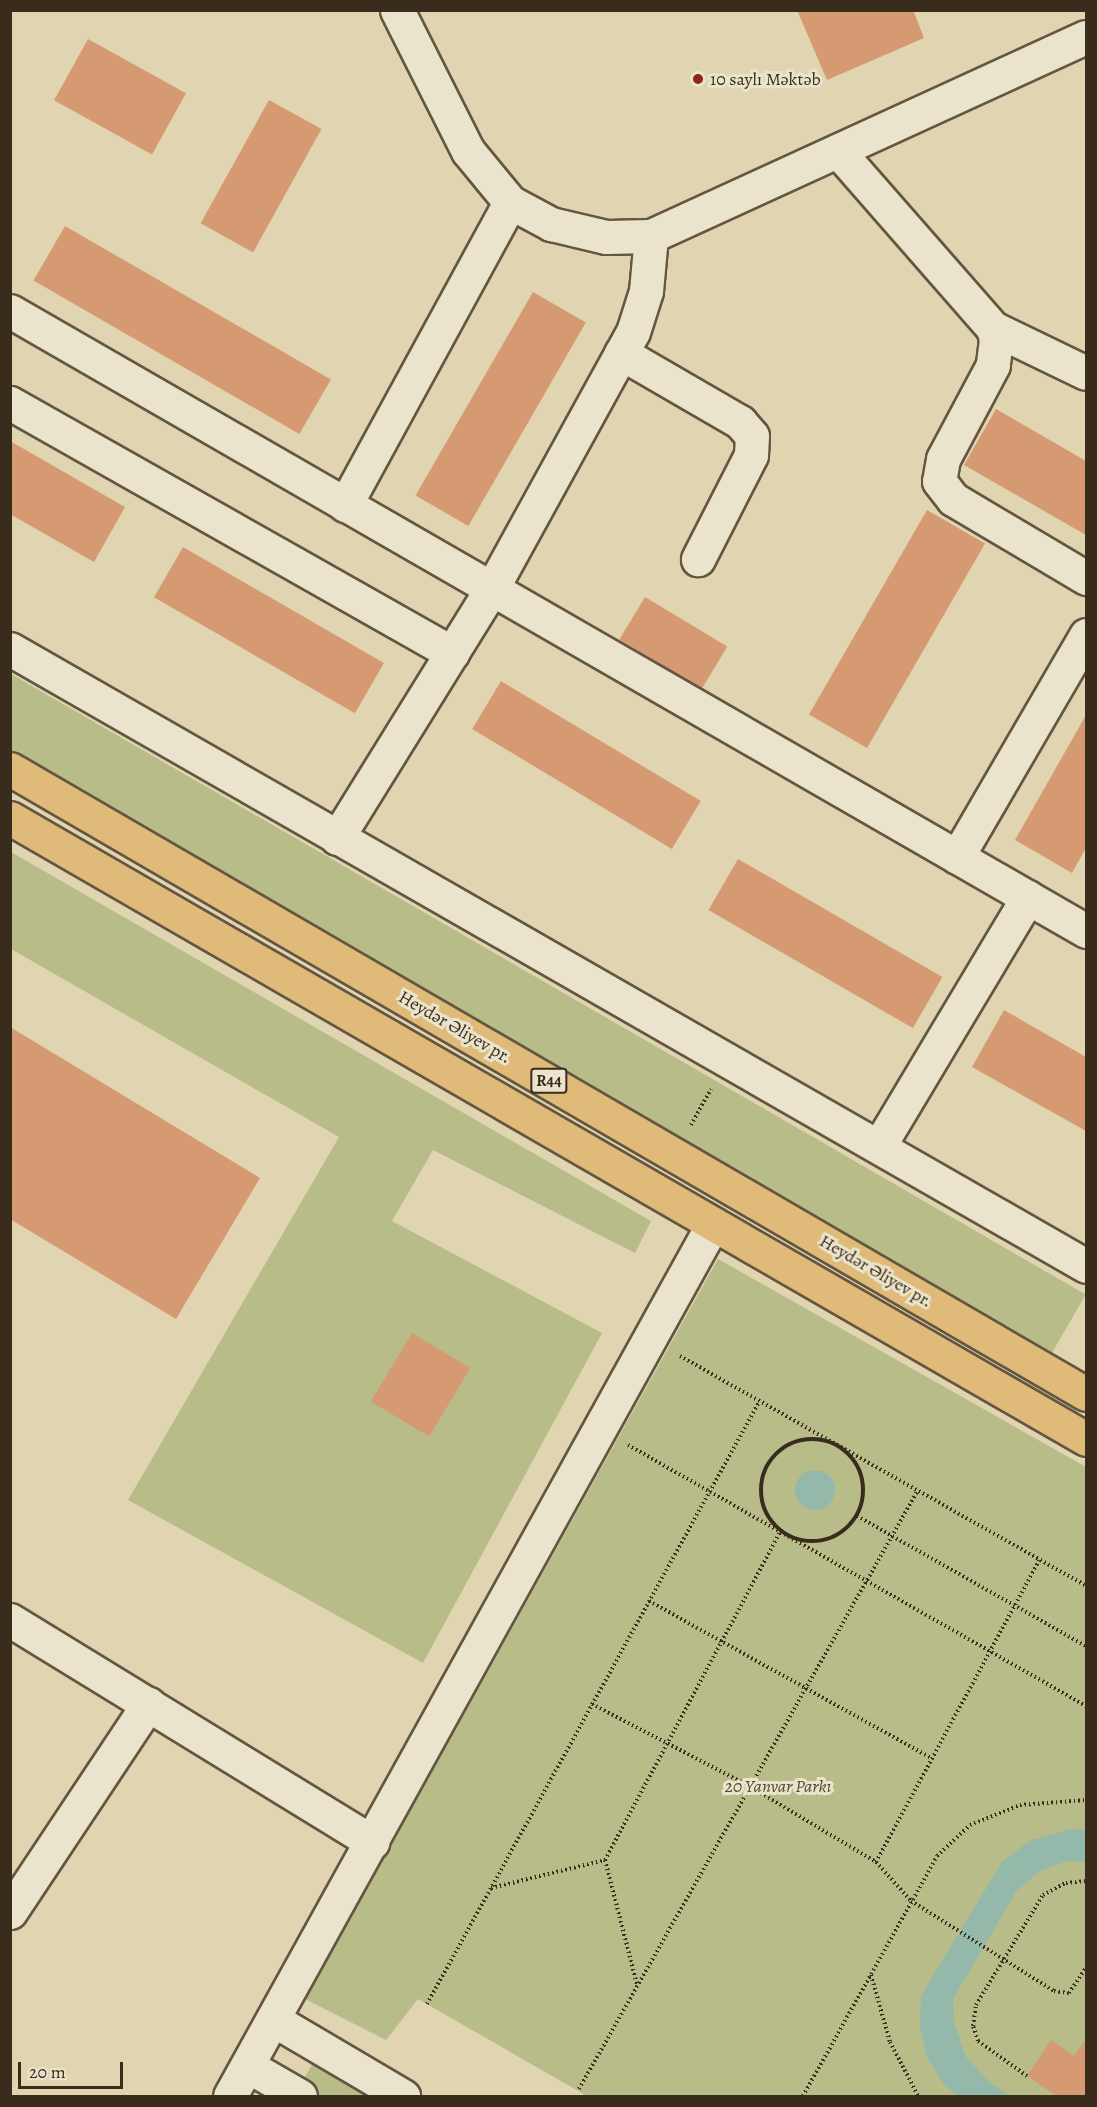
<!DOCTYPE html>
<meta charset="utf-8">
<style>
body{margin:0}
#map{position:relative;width:1097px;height:2107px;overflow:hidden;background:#e0d5b0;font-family:Alegreya,serif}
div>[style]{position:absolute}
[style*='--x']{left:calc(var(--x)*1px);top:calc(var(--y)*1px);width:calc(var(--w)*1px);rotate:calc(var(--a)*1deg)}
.green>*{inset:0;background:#b7bc88;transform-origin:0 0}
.water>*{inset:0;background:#94b9ab}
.round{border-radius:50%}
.building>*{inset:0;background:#d59a71;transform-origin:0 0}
.path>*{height:4px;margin-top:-2px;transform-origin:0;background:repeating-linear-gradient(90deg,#3a2c1c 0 1.5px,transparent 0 4.5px)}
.path>.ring{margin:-2px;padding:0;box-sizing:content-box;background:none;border:4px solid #3a2c1c;border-radius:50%}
.roads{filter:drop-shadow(2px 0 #645641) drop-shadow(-2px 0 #645641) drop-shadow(0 2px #645641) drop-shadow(0 -2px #645641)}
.minor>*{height:33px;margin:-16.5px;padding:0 16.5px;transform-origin:16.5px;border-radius:16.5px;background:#ebe4cc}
.major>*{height:33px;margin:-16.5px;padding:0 16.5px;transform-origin:16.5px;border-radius:16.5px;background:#e0ba78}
.dots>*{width:16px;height:16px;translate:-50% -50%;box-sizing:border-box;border:3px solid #ebe4cc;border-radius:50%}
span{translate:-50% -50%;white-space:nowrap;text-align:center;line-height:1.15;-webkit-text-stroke:6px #ebe4cc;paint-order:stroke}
.shield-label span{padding:2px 4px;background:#ebe4cc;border:2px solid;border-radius:4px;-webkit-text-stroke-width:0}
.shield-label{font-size:16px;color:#3a2c1c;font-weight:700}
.poi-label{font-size:18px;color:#3a2c1c}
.left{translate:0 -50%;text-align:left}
.street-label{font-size:18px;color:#3a2c1c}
.park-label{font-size:18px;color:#534932;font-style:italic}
.frame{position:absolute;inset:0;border:12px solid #3a2c1c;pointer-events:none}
.scale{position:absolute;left:18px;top:2062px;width:105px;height:27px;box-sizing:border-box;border:3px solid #3a2c1c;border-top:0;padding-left:8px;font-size:18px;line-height:21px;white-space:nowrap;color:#3a2c1c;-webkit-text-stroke:4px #ebe4cc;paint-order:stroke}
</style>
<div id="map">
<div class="green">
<div style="left:11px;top:674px;width:1241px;height:70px;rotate:30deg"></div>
<div style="clip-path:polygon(11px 852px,651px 1221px,635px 1253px,433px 1150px,392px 1221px,602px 1333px,423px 1663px,128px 1500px,339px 1137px,11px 949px)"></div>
<div style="clip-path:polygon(718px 1259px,1086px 1467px,1086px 2096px,587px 2096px,418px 1999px,386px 2040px,305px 1999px)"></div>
<div style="clip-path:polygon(313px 2063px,371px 2096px,294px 2096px)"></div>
</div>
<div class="water">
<div class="round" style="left:795px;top:1470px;width:40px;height:40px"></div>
<div style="clip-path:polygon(1073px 1829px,1086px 1830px,1086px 1863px,1067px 1861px,1040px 1871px,1017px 1890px,953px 1999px,954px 2022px,966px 2057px,989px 2082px,1010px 2096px,959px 2096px,946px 2087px,927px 2058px,920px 2027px,921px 1996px,1002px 1862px,1031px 1840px)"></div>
</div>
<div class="building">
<div style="clip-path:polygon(797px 10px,913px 10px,924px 38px,827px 80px)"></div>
<div style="left:88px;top:39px;width:112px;height:70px;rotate:29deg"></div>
<div style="left:269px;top:100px;width:60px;height:141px;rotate:29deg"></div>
<div style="left:65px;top:226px;width:307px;height:63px;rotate:30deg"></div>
<div style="left:533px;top:292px;width:61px;height:235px;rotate:30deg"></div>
<div style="clip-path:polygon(996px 409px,1086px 461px,1086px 535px,964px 465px)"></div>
<div style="clip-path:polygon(10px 441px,125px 507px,94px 562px,10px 514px)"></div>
<div style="left:927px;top:510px;width:67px;height:236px;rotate:30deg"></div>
<div style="left:183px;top:547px;width:232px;height:58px;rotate:30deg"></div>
<div style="left:645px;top:597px;width:96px;height:50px;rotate:31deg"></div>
<div style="left:501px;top:681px;width:233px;height:56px;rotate:31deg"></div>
<div style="clip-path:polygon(1086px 715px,1086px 848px,1072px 873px,1015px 840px)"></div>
<div style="left:738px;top:859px;width:236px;height:59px;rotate:30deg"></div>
<div style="clip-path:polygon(1004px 1010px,1086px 1057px,1086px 1131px,972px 1067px)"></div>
<div style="clip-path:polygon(10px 1027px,260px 1178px,176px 1319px,10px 1219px)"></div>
<div style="left:412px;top:1333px;width:68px;height:80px;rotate:31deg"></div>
<div style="clip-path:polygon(1086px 2039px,1086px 2096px,1057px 2096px,1027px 2076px,1051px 2040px,1074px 2056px)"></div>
</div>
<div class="path">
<div style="--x:691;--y:1125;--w:41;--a:-60.9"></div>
<div style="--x:680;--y:1356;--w:467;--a:29.5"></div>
<div class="ring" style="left:761px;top:1439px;width:98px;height:98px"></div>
<div style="--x:628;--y:1445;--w:527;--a:29.68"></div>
<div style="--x:857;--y:1516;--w:263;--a:29.6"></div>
<div style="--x:649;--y:1601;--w:323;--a:29.1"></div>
<div style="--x:592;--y:1704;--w:177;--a:27.6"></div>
<div style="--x:749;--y:1786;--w:148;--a:30.9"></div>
<div style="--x:876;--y:1862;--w:52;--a:48.1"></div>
<div style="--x:911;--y:1901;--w:169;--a:32.2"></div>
<div style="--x:1054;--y:1991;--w:15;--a:8"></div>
<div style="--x:1069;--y:1993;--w:30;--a:-56"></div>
<div style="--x:605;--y:1860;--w:129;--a:75.6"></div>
<div style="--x:876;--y:1862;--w:343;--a:-61.6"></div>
<div style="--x:491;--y:1888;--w:117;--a:-13.8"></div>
<div style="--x:605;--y:1860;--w:373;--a:-61.9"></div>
<div style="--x:871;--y:1975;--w:70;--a:74.2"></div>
<div style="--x:890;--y:2042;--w:61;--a:62.6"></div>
<div style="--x:427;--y:2004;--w:687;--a:-61.12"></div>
<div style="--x:1027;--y:2076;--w:60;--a:-144.5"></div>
<div style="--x:978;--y:2041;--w:16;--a:-108"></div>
<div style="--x:973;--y:2026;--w:21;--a:-82"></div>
<div style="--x:976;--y:2005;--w:129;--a:-58.7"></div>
<div style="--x:1043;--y:1895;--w:26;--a:-28"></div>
<div style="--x:1066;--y:1883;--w:20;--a:-6"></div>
<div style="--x:579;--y:2089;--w:688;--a:-60.49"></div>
<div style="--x:803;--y:2096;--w:275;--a:-60.8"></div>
<div style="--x:937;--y:1856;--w:45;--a:-43.2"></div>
<div style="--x:970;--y:1825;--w:54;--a:-21.8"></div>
<div style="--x:1020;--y:1805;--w:66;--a:-4.3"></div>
</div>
<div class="roads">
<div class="minor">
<div style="--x:397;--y:10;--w:158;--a:63.3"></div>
<div style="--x:468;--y:151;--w:66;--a:50.5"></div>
<div style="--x:510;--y:202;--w:47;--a:28.2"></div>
<div style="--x:551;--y:224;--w:57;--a:13.3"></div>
<div style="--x:606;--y:237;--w:45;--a:-1.3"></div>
<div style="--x:651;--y:236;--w:478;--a:-24.6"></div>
<div style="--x:838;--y:151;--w:235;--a:48.8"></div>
<div style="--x:993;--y:328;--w:11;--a:75"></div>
<div style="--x:996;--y:339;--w:26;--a:97"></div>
<div style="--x:993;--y:365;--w:106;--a:118"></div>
<div style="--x:943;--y:459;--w:22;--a:100"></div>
<div style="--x:939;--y:481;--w:23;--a:52"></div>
<div style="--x:953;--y:499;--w:155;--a:30.7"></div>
<div style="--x:10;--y:311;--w:1242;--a:29.95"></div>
<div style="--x:993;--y:328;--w:103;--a:25.8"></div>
<div style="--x:621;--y:353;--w:138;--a:30.1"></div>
<div style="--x:740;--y:422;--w:18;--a:49"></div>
<div style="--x:752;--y:436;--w:19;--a:93"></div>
<div style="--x:751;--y:455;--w:117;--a:117"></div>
<div style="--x:10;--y:403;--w:508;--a:29.49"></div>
<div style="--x:345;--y:505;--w:345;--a:-61.4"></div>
<div style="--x:10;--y:649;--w:1240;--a:29.83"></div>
<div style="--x:337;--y:838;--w:292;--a:-58.2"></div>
<div style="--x:491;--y:590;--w:294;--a:-61.2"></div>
<div style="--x:633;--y:332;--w:43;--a:-72.4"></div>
<div style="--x:646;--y:291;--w:55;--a:-84.8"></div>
<div style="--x:957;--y:857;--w:257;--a:-59.8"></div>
<div style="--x:879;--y:1146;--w:290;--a:-59.1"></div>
<div style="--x:10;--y:1620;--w:425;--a:31.5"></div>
<div style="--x:10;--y:1912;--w:250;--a:-56.4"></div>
<div style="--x:274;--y:2020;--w:150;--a:30.5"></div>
<div style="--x:248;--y:2066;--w:60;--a:30"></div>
<div style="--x:230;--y:2096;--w:997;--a:-61.02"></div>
</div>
<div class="major">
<div style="--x:10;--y:769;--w:1244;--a:30.15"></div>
<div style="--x:10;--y:818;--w:1242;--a:29.99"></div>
</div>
</div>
<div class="dots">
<div style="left:698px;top:79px;background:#8f2418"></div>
</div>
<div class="shield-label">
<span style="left:549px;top:1081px">R44</span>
</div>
<div class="poi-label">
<span class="left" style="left:710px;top:79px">10 saylı Məktəb</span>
</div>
<div class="street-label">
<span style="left:455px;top:1027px;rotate:30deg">Heydər Əliyev pr.</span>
<span style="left:876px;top:1271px;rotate:30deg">Heydər Əliyev pr.</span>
</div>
<div class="park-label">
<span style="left:778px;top:1786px">20 Yanvar Parkı</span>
</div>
<div class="frame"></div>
<div class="scale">20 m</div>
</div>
